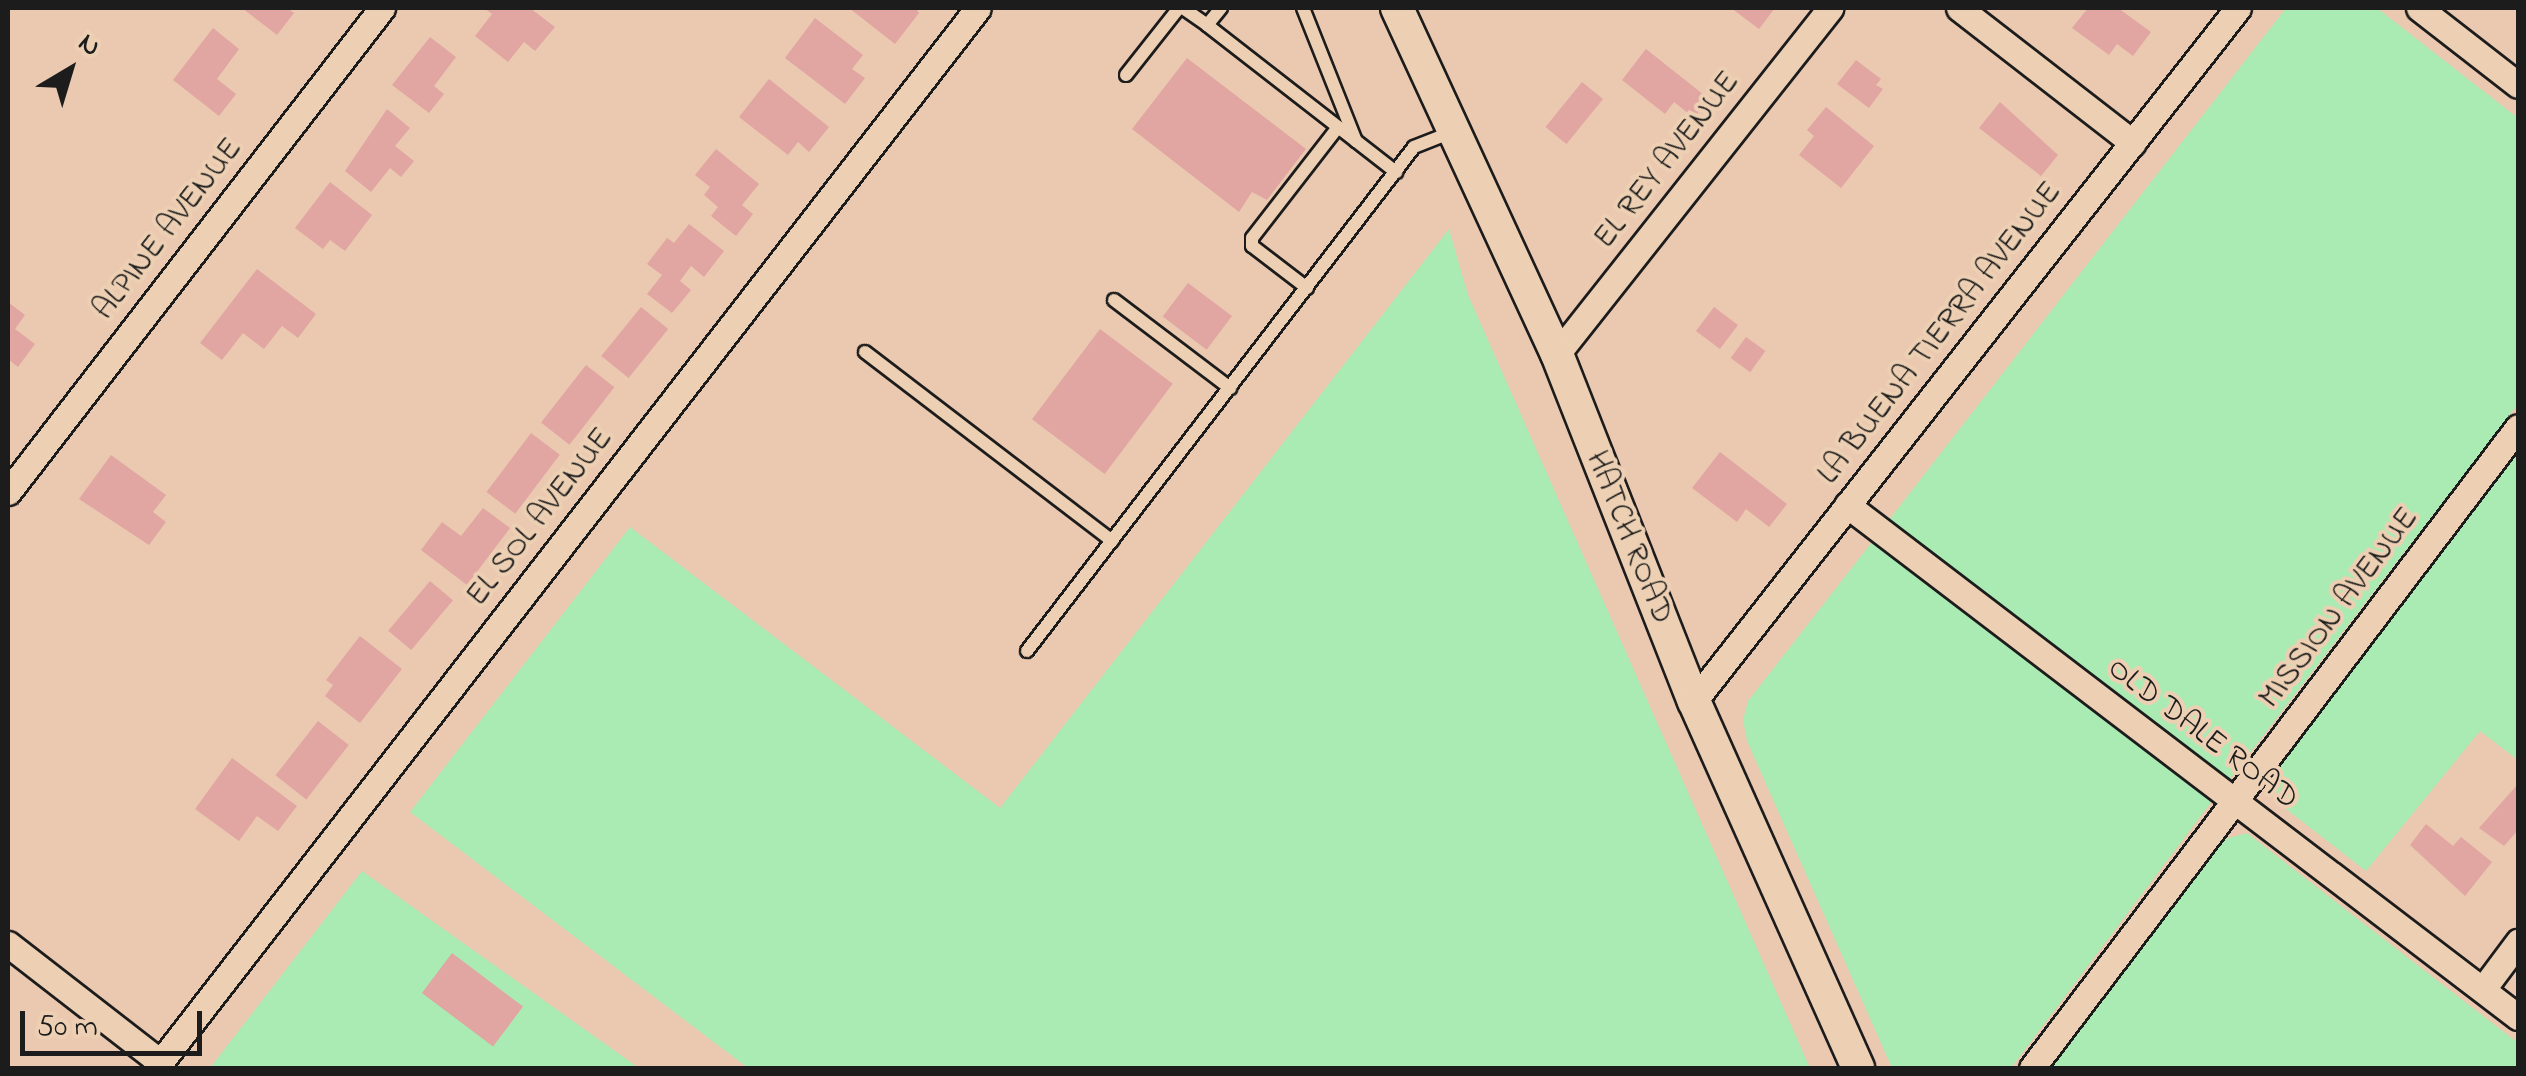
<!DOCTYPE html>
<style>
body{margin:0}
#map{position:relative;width:2526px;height:1076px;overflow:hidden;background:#ebc8b0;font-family:"Indie Flower",sans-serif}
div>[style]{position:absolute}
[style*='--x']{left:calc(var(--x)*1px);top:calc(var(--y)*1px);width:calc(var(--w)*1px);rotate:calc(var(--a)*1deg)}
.green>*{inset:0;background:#aaeab3}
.building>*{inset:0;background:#e1a6a2;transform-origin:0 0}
.roads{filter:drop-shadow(2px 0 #1c1c1c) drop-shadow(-2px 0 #1c1c1c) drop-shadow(0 2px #1c1c1c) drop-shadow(0 -2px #1c1c1c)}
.service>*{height:12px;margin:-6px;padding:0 6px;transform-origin:6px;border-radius:6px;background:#edd0b3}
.minor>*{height:25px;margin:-12.5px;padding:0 12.5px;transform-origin:12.5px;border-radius:12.5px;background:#edd0b3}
.tertiary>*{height:32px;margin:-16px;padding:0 16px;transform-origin:16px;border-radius:16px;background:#edd0b3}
span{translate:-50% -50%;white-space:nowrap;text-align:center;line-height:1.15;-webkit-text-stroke:8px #edd0b3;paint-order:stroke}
.street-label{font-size:32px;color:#1c1c1c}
.frame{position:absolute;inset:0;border:10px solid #1c1c1c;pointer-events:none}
.north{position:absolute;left:20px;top:20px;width:100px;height:100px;-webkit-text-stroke:8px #edd0b3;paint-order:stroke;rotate:38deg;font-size:28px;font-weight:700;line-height:40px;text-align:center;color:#1c1c1c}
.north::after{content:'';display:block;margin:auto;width:35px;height:45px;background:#1c1c1c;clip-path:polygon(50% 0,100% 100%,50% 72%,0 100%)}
.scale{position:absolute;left:20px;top:1011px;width:182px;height:45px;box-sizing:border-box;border:5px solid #1c1c1c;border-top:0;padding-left:12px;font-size:30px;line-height:35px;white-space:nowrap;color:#1c1c1c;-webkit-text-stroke:8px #edd0b3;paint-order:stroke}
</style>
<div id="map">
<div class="green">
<div style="clip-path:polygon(2286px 8px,2377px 8px,2518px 118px,2518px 404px,2226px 784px,1885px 525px)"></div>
<div style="clip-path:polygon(1449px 229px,1468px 295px,1810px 1068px,748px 1068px,410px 812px,630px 527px,1000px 808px)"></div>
<div style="clip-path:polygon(2518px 452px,2518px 760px,2480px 731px,2366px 871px,2282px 806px,2274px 787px,2279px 763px)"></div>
<div style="clip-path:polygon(1875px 538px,2215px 797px,2011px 1068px,1892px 1068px,1747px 741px,1743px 720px,1748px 701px)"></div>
<div style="clip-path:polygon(2247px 833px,2518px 1043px,2518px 1068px,2045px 1068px,2221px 840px)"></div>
<div style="clip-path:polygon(362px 871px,639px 1068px,210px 1068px)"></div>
</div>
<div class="building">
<div style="clip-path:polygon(242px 8px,287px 8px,294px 13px,277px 35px)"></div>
<div style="clip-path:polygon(484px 8px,530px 8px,555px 27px,535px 51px,524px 42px,508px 62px,475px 36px,492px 14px)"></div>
<div style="clip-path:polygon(849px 8px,916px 8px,919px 13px,895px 44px)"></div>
<div style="clip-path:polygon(1731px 8px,1775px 8px,1759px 29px)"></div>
<div style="clip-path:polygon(2088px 8px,2118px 8px,2151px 32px,2133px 56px,2117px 44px,2109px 55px,2072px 28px)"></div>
<div style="clip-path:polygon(815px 18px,863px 55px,852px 69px,865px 78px,845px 104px,785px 58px)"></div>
<div style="clip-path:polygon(213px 28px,239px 49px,217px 79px,236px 94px,219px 116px,173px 80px)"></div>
<div style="clip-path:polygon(430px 37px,456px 57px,434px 86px,444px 94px,429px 113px,392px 85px)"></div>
<div style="clip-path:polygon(1646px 49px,1709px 99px,1694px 118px,1674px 102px,1665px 114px,1622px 80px)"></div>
<div style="clip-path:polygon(1187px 58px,1306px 149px,1267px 200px,1252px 192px,1239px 212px,1132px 129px)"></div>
<div style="clip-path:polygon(1856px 60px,1881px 79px,1876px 85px,1883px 89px,1869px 108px,1837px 84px)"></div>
<div style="clip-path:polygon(769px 79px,829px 127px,809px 152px,798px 142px,788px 155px,739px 117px)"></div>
<div style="left:1582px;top:82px;width:27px;height:58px;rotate:39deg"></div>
<div style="clip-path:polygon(2000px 102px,2058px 155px,2041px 176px,1979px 128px)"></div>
<div style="clip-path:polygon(1826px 107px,1874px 146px,1841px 188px,1799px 155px,1814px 136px,1807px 130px)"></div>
<div style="clip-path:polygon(387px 109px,410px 128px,395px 146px,414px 161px,401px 177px,390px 168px,371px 192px,345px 171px)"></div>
<div style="clip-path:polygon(716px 149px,759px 184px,742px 205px,753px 214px,736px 236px,711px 216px,718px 207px,704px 195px,710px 187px,695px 175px)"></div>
<div style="clip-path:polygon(330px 182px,372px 215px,345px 251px,330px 240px,323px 249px,295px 228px)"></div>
<div style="clip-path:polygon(689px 224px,724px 251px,704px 277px,691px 266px,680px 281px,691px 290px,672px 313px,647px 294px,662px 275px,647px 264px,667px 238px,674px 243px)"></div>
<div style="clip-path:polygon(257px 269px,316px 314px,298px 338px,282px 326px,264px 349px,243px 333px,222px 360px,200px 343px)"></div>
<div style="left:1188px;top:283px;width:55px;height:42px;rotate:37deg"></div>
<div style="clip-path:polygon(8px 302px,25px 315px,15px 329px,35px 344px,18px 367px,8px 359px)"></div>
<div style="left:641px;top:307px;width:35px;height:63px;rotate:39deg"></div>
<div style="left:1714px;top:307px;width:30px;height:30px;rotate:37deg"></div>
<div style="left:1100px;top:329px;width:91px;height:113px;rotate:37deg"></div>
<div style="left:1746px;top:337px;width:24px;height:26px;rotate:36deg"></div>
<div style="left:586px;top:365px;width:36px;height:73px;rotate:38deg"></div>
<div style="left:531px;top:433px;width:36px;height:74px;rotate:37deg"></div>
<div style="clip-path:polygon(1720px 452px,1787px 504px,1769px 527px,1746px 509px,1737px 522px,1692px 488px)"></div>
<div style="clip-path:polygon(111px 455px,166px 495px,153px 512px,166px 522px,149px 545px,79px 499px)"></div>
<div style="clip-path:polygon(483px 508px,510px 528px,467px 585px,421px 550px,442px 522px,461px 536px)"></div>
<div style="left:430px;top:581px;width:30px;height:65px;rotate:40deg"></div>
<div style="clip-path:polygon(360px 636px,402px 669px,360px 723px,325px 696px,333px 685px,326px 680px)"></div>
<div style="left:318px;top:721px;width:39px;height:69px;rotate:38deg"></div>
<div style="clip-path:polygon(232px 758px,297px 806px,278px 831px,257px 816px,239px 841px,195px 809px)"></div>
<div style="clip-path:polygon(2518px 784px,2518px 830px,2504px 846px,2479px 828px)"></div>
<div style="clip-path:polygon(2426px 824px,2453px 846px,2461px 837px,2492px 862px,2465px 896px,2410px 845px)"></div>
<div style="left:452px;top:953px;width:89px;height:50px;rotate:37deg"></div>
</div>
<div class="roads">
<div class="service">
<div style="--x:1183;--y:8;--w:29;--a:35"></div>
<div style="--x:1221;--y:8;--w:22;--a:129"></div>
<div style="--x:1207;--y:25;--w:189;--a:37.9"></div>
<div style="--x:1303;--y:8;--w:143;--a:68.3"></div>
<div style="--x:1356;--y:141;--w:51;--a:37.8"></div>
<div style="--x:1126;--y:75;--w:85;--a:-51.7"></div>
<div style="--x:1307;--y:288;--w:69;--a:-142.6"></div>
<div style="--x:1252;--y:246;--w:8;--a:-90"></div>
<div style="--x:1252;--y:238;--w:140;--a:-52.2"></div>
<div style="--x:1114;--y:300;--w:146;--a:37.2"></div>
<div style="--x:865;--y:352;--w:311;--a:37.4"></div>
<div style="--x:1027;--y:651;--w:635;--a:-52.48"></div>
<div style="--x:1414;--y:147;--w:41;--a:-21.5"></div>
</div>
<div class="minor">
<div style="--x:1959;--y:8;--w:220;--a:37.8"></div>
<div style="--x:2419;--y:8;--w:125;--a:37.9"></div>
<div style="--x:1557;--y:354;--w:441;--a:-51.7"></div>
<div style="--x:8;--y:492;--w:612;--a:-52.31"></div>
<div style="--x:1847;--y:505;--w:844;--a:37.35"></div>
<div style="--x:1694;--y:701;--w:881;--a:-51.87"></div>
<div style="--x:8;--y:944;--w:192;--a:37.8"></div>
<div style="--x:2483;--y:989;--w:59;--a:-53.3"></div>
<div style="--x:156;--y:1068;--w:1341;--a:-52.21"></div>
<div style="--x:2032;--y:1068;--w:804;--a:-52.83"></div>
</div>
<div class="tertiary">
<div style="--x:1397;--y:8;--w:381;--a:65.2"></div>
<div style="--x:1557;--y:354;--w:373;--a:68.5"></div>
<div style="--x:1694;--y:701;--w:402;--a:65.9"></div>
</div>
</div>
<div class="street-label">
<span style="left:1668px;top:161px;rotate:-52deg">EL REY AVENUE</span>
<span style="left:169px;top:230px;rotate:-52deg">ALPINE AVENUE</span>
<span style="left:1941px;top:334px;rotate:-52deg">LA BUENA TIERRA AVENUE</span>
<span style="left:541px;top:518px;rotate:-52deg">EL SOL AVENUE</span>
<span style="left:1628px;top:538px;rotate:68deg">HATCH ROAD</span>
<span style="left:2340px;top:609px;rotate:-53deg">MISSION AVENUE</span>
<span style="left:2202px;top:735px;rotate:37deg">OLD DALE ROAD</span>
</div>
<div class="frame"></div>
<div class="north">N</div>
<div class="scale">50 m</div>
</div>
